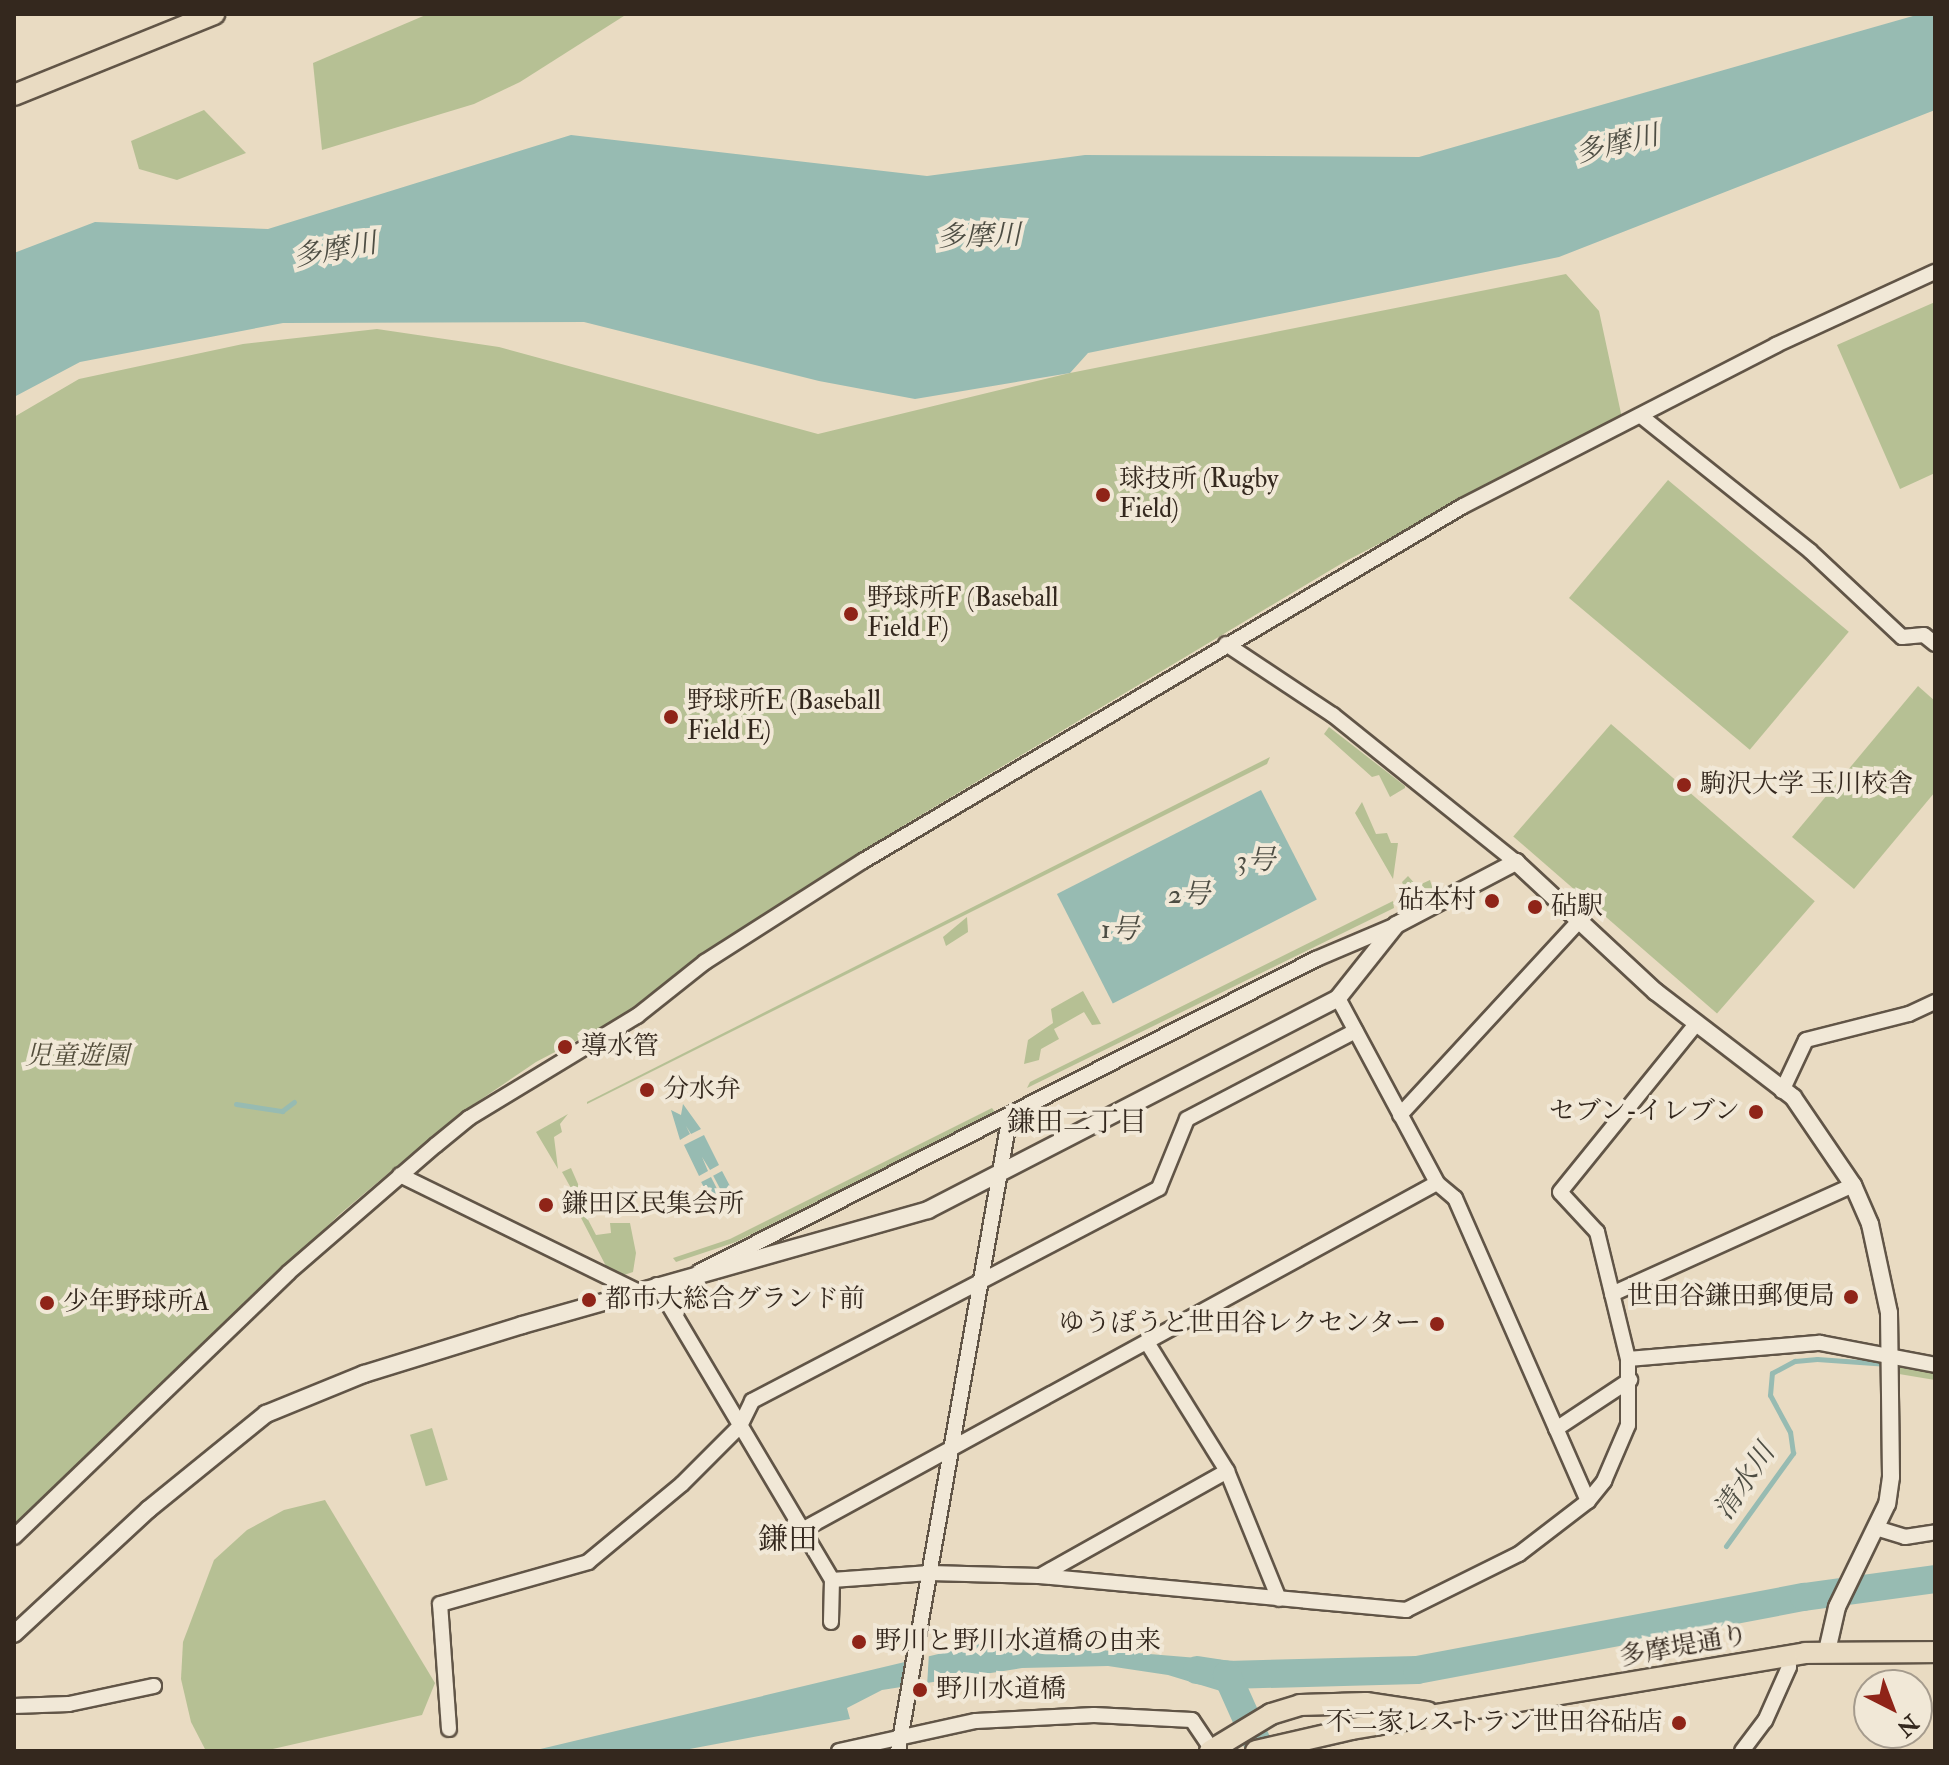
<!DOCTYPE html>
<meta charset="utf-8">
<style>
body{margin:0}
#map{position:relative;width:1949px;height:1765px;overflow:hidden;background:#e9dbc2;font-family:"IM FELL Double Pica","Noto Serif JP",serif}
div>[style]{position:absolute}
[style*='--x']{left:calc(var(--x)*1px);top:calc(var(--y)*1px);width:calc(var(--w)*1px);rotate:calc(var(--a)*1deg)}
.green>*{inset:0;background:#b6c094;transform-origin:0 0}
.water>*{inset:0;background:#97bbb2;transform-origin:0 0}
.pier>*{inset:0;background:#e9dbc2}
.stream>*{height:5px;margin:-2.5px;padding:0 2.5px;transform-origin:2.5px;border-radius:2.5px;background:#97bbb2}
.river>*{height:28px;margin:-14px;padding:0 14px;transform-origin:14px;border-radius:14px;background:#97bbb2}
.roads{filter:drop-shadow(2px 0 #615547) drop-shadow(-2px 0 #615547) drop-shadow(0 2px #615547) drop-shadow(0 -2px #615547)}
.minor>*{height:14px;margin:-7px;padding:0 7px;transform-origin:7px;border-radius:7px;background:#f1e8d7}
.tertiary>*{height:16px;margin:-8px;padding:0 8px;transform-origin:8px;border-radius:8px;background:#f1e8d7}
.primary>*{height:20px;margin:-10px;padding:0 10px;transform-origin:10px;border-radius:10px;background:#e9dbc2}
.dots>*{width:22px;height:22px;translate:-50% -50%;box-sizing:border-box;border:4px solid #f1e8d7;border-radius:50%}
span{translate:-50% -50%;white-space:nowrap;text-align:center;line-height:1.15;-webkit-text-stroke:8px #f1e8d7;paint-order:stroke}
.poi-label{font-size:26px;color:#34281e}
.left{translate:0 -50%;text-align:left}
.right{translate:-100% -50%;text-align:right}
.park-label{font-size:26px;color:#544e3c;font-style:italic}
.street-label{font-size:26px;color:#34281e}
.water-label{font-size:28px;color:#4d4d43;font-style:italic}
.neighbourhood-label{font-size:28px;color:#34281e}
.quarter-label{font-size:30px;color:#34281e}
.frame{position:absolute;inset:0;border:16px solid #34281e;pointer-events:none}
.north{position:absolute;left:1853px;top:1669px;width:80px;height:80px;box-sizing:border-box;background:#f1e8d7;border:2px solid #a59b8d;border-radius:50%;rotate:138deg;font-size:22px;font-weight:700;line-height:32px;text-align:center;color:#34281e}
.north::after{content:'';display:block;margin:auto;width:28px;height:36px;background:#8f2418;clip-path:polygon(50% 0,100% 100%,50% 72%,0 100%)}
</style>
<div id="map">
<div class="green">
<div style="clip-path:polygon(428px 14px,627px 14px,520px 82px,474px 104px,322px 150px,313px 63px)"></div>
<div style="clip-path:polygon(204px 110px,246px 153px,177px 180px,139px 169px,131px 141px)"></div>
<div style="clip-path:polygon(1566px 274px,1599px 311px,1622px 418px,1344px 562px,906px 824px,721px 941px,614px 1021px,536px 1062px,455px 1117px,340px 1214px,14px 1525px,14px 417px,79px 379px,243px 344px,377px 329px,499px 347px,818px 434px,1070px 373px)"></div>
<div style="clip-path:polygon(1935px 302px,1935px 473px,1900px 489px,1837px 345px)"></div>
<div style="left:1668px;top:480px;width:236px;height:154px;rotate:40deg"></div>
<div style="clip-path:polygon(1918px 686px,1935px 701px,1935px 792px,1854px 889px,1792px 837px)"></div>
<div style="left:1611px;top:724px;width:270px;height:149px;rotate:41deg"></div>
<div style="clip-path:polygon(1329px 727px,1405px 786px,1405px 788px,1390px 797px,1379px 775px,1372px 777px,1324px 734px)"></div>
<div style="clip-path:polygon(1270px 757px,1267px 764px,587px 1104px,587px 1102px)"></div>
<div style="clip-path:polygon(1362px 802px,1376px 834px,1387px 833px,1391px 843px,1398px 843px,1393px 879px,1355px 813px)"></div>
<div style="clip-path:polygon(1408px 876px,1417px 886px,1430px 880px,1433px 890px,1417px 899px,1406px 891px,1402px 882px)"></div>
<div style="clip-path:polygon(1393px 901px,1394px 908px,1027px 1088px,1030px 1082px)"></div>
<div style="clip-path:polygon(967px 917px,968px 932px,946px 946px,943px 937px)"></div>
<div style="clip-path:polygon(1083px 991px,1101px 1024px,1092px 1025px,1084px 1012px,1054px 1029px,1059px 1039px,1041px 1049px,1039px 1060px,1024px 1064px,1028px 1040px,1053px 1023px,1051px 1009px)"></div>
<div style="clip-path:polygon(992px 1108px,995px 1112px,736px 1242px,676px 1262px,673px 1258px,730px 1239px)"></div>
<div style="clip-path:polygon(568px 1114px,560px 1124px,562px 1132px,554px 1137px,558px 1169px,536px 1132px)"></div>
<div style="clip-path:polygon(571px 1168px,578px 1184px,581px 1206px,562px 1172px)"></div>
<div style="clip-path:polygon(583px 1210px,596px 1235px,611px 1233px,610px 1223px,630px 1223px,636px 1253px,633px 1272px,621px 1276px,607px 1268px,580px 1216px)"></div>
<div style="clip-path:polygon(1892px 1356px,1935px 1365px,1935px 1380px,1893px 1373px)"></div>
<div style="left:432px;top:1428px;width:54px;height:23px;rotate:73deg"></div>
<div style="clip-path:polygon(325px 1500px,435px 1683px,422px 1715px,264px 1751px,206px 1751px,191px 1722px,181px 1679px,183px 1642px,214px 1560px,247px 1530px,284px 1510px)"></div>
</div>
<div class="water">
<div style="clip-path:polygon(1920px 14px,1935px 14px,1935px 110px,1559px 257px,1088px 353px,1070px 373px,915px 399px,819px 381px,584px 322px,283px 323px,80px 362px,14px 397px,14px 253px,95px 222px,268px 229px,571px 135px,927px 176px,1085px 155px,1419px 157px)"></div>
<div style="left:1261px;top:790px;width:123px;height:229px;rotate:63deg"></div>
<div style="clip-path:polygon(683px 1104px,701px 1129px,691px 1134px,686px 1126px,690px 1134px,680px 1140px,671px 1110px,681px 1115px)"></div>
<div style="clip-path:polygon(704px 1135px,719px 1165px,710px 1170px,702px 1157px,708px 1171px,699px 1176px,684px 1145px)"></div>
<div style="left:722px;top:1171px;width:32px;height:10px;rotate:62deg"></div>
<div style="left:711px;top:1177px;width:33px;height:11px;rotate:63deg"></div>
<div style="clip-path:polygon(993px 1641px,1234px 1661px,1227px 1693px,1168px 1675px,1108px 1666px,1022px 1668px,882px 1690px,847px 1708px,850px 1719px,679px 1751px,532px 1751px)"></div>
</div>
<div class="pier">
<div style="clip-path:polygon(929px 1652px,927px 1687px,900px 1691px,906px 1658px)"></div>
</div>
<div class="stream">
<div style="--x:236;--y:1104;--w:47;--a:8.7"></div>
<div style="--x:282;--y:1111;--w:15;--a:-37"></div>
<div style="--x:1726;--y:1546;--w:115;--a:-54.2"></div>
<div style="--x:1793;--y:1453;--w:21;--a:-98"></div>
<div style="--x:1790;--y:1432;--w:42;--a:-118.4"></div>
<div style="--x:1770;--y:1395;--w:22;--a:-85"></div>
<div style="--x:1772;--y:1373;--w:26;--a:-28"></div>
<div style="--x:1795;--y:1361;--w:22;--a:-5"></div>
<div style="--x:1817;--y:1359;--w:71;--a:4"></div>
</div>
<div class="river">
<div style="--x:1197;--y:1670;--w:30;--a:9"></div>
<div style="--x:1227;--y:1675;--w:190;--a:-1.5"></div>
<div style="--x:1417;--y:1670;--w:394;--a:-10.7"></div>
<div style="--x:1804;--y:1597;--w:132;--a:-7.8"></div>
<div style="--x:1227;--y:1675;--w:83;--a:65.9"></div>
</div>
<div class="roads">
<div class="minor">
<div style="--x:1641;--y:416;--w:216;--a:38.6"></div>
<div style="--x:1810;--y:551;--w:126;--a:43.1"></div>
<div style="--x:1902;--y:637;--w:22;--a:-5"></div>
<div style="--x:1924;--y:635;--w:14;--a:39"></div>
<div style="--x:1226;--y:644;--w:128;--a:33.6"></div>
<div style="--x:1333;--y:715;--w:235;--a:38.8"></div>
<div style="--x:1338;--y:998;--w:210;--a:61.8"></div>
<div style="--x:1437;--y:1183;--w:23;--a:40"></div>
<div style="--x:1455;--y:1198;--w:331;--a:66.3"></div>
<div style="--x:1782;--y:1091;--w:56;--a:-64.8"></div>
<div style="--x:1806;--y:1040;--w:106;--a:-14.2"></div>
<div style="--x:1909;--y:1014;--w:29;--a:-25"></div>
<div style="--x:1400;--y:1115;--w:263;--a:-47.3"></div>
<div style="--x:400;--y:1175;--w:262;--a:26.1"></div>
<div style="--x:699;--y:1272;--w:692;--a:-26.9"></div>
<div style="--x:1316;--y:959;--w:87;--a:-23"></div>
<div style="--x:657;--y:1285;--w:343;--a:59.3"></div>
<div style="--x:832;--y:1580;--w:42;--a:91.4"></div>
<div style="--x:1612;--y:1294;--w:265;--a:-24.3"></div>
<div style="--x:1148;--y:1344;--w:150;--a:58.1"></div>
<div style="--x:1227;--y:1471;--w:138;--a:67.9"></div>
<div style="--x:1628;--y:1359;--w:193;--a:-4.8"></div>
<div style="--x:1820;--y:1343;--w:117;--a:10.8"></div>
<div style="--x:1556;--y:1429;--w:89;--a:-33.5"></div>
<div style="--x:1876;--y:1528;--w:30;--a:17"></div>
<div style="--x:1905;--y:1537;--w:30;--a:-9"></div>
<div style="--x:804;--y:1529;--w:721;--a:-28.66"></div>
<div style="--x:14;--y:1537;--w:380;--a:-43.9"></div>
<div style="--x:288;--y:1273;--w:196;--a:-40.9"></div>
<div style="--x:436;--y:1145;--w:43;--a:-39.3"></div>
<div style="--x:469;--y:1118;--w:197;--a:-31.3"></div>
<div style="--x:637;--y:1016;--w:87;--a:-38.5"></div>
<div style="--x:705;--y:962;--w:188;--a:-32.6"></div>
<div style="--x:863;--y:861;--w:697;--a:-30.61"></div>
<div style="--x:1463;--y:506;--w:352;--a:-27.2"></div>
<div style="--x:1776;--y:345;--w:175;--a:-24.7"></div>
<div style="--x:1040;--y:1576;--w:214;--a:-29.3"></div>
<div style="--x:832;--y:1580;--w:98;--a:-4.1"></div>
<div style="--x:930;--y:1573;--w:109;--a:1.6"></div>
<div style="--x:1039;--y:1576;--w:369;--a:5.3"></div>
<div style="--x:1406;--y:1610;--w:126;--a:-26.4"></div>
<div style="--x:1519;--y:1554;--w:87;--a:-37.5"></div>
<div style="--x:1588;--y:1501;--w:26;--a:-51"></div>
<div style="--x:1604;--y:1481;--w:61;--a:-66.8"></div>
<div style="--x:1628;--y:1425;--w:66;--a:-90"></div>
<div style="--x:1628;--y:1359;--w:131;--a:-103.7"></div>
<div style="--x:1597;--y:1232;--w:54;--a:-132.8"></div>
<div style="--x:1560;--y:1192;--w:215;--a:-51"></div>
<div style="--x:14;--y:1706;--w:55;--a:-2.1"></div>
<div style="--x:69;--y:1704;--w:87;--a:-12"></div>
<div style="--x:449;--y:1729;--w:125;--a:-94.1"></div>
<div style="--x:440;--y:1604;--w:154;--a:-15.8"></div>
<div style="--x:588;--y:1562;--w:122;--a:-39.7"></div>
<div style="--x:682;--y:1484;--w:82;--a:-45"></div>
<div style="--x:740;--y:1426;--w:28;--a:-64"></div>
<div style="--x:752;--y:1401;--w:459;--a:-27.6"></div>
<div style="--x:1159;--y:1188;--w:74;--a:-67.9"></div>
<div style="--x:1187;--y:1119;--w:190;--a:-27.6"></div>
<div style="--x:839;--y:1751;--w:140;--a:-12.4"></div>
<div style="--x:976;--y:1721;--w:118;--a:-2.9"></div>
<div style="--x:1094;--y:1715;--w:98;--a:2.9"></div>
<div style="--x:1192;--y:1720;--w:36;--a:56"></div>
<div style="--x:898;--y:1751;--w:646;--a:-80.01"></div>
<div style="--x:1742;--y:1751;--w:38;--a:-53"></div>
<div style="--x:1765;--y:1721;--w:59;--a:-66"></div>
<div style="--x:1789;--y:1667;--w:11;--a:-95"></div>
</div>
<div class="tertiary">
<div style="--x:14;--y:1634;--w:184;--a:-42.8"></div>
<div style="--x:149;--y:1509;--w:151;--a:-39.1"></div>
<div style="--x:266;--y:1414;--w:106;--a:-22.2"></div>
<div style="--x:364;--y:1374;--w:165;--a:-17.2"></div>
<div style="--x:522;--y:1325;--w:422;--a:-15.8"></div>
<div style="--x:928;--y:1210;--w:462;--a:-27.3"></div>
<div style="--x:1338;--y:998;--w:93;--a:-51.5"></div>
<div style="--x:1396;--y:925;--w:136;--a:-27.7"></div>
<div style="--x:1516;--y:862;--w:191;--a:42.9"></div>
<div style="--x:1656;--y:992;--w:173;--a:37.5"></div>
<div style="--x:1793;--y:1097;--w:107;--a:55.7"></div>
<div style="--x:1853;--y:1185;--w:43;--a:66.4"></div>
<div style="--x:1870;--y:1224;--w:91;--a:77.9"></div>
<div style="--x:1889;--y:1313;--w:164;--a:89.3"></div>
<div style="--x:1891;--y:1477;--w:27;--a:98"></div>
<div style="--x:1887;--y:1504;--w:114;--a:115.9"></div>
<div style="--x:1837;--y:1607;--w:45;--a:102.8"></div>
</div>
<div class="primary">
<div style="--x:14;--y:95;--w:216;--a:-22"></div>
<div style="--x:1210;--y:1751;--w:71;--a:-31.2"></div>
<div style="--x:1271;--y:1714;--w:30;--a:-17"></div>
<div style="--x:1300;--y:1705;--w:66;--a:-1.7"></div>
<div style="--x:1366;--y:1703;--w:62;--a:8.4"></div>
<div style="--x:1256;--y:1751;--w:98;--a:-12.9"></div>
<div style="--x:1352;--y:1729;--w:459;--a:-9.5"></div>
<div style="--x:1805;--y:1653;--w:130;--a:-0.4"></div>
</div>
</div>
<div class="dots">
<div style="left:1103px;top:495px;background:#8f2418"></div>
<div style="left:851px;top:614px;background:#8f2418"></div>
<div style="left:671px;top:717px;background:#8f2418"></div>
<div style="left:1684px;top:785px;background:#8f2418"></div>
<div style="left:1492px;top:901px;background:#8f2418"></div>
<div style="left:1535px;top:907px;background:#8f2418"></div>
<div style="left:565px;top:1047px;background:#8f2418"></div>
<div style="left:647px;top:1090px;background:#8f2418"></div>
<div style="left:1756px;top:1112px;background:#8f2418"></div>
<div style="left:546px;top:1205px;background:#8f2418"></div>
<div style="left:1851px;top:1297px;background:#8f2418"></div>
<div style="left:589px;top:1300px;background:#8f2418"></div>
<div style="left:47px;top:1303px;background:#8f2418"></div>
<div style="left:1437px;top:1324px;background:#8f2418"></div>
<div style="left:859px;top:1642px;background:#8f2418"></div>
<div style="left:920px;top:1690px;background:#8f2418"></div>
<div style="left:1679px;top:1723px;background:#8f2418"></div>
</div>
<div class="poi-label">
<span class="left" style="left:1119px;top:495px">球技所 (Rugby<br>Field)</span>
<span class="left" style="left:867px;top:614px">野球所F (Baseball<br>Field F)</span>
<span class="left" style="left:687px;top:717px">野球所E (Baseball<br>Field E)</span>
<span class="left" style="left:1700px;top:785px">駒沢大学 玉川校舎</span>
<span class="right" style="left:1476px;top:901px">砧本村</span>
<span class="left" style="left:1551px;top:907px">砧駅</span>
<span class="left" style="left:581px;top:1047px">導水管</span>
<span class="left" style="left:663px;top:1090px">分水弁</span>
<span class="right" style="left:1740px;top:1112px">セブン-イレブン</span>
<span class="left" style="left:562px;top:1205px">鎌田区民集会所</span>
<span class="right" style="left:1835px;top:1297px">世田谷鎌田郵便局</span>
<span class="left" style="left:605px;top:1300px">都市大総合グランド前</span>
<span class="left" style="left:63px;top:1303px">少年野球所A</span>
<span class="right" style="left:1421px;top:1324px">ゆうぽうと世田谷レクセンター</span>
<span class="left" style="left:875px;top:1642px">野川と野川水道橋の由来</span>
<span class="left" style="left:936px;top:1690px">野川水道橋</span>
<span class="right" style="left:1663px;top:1723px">不二家レストラン世田谷砧店</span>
</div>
<div class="park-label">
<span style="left:77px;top:1057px">児童遊園</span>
</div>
<div class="street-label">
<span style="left:1684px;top:1647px;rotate:-10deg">多摩堤通り</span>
</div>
<div class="water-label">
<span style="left:1617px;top:145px;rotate:-13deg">多摩川</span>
<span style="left:979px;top:237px;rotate:-2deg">多摩川</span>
<span style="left:335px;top:251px;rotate:-10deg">多摩川</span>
<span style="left:1256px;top:861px">3号</span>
<span style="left:1189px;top:895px">2号</span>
<span style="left:1120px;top:930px">1号</span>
<span style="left:1745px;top:1482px;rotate:-56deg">清水川</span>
</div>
<div class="neighbourhood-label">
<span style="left:1077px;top:1123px">鎌田二丁目</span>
</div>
<div class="quarter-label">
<span style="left:788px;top:1540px">鎌田</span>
</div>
<div class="frame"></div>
<div class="north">N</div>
</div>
